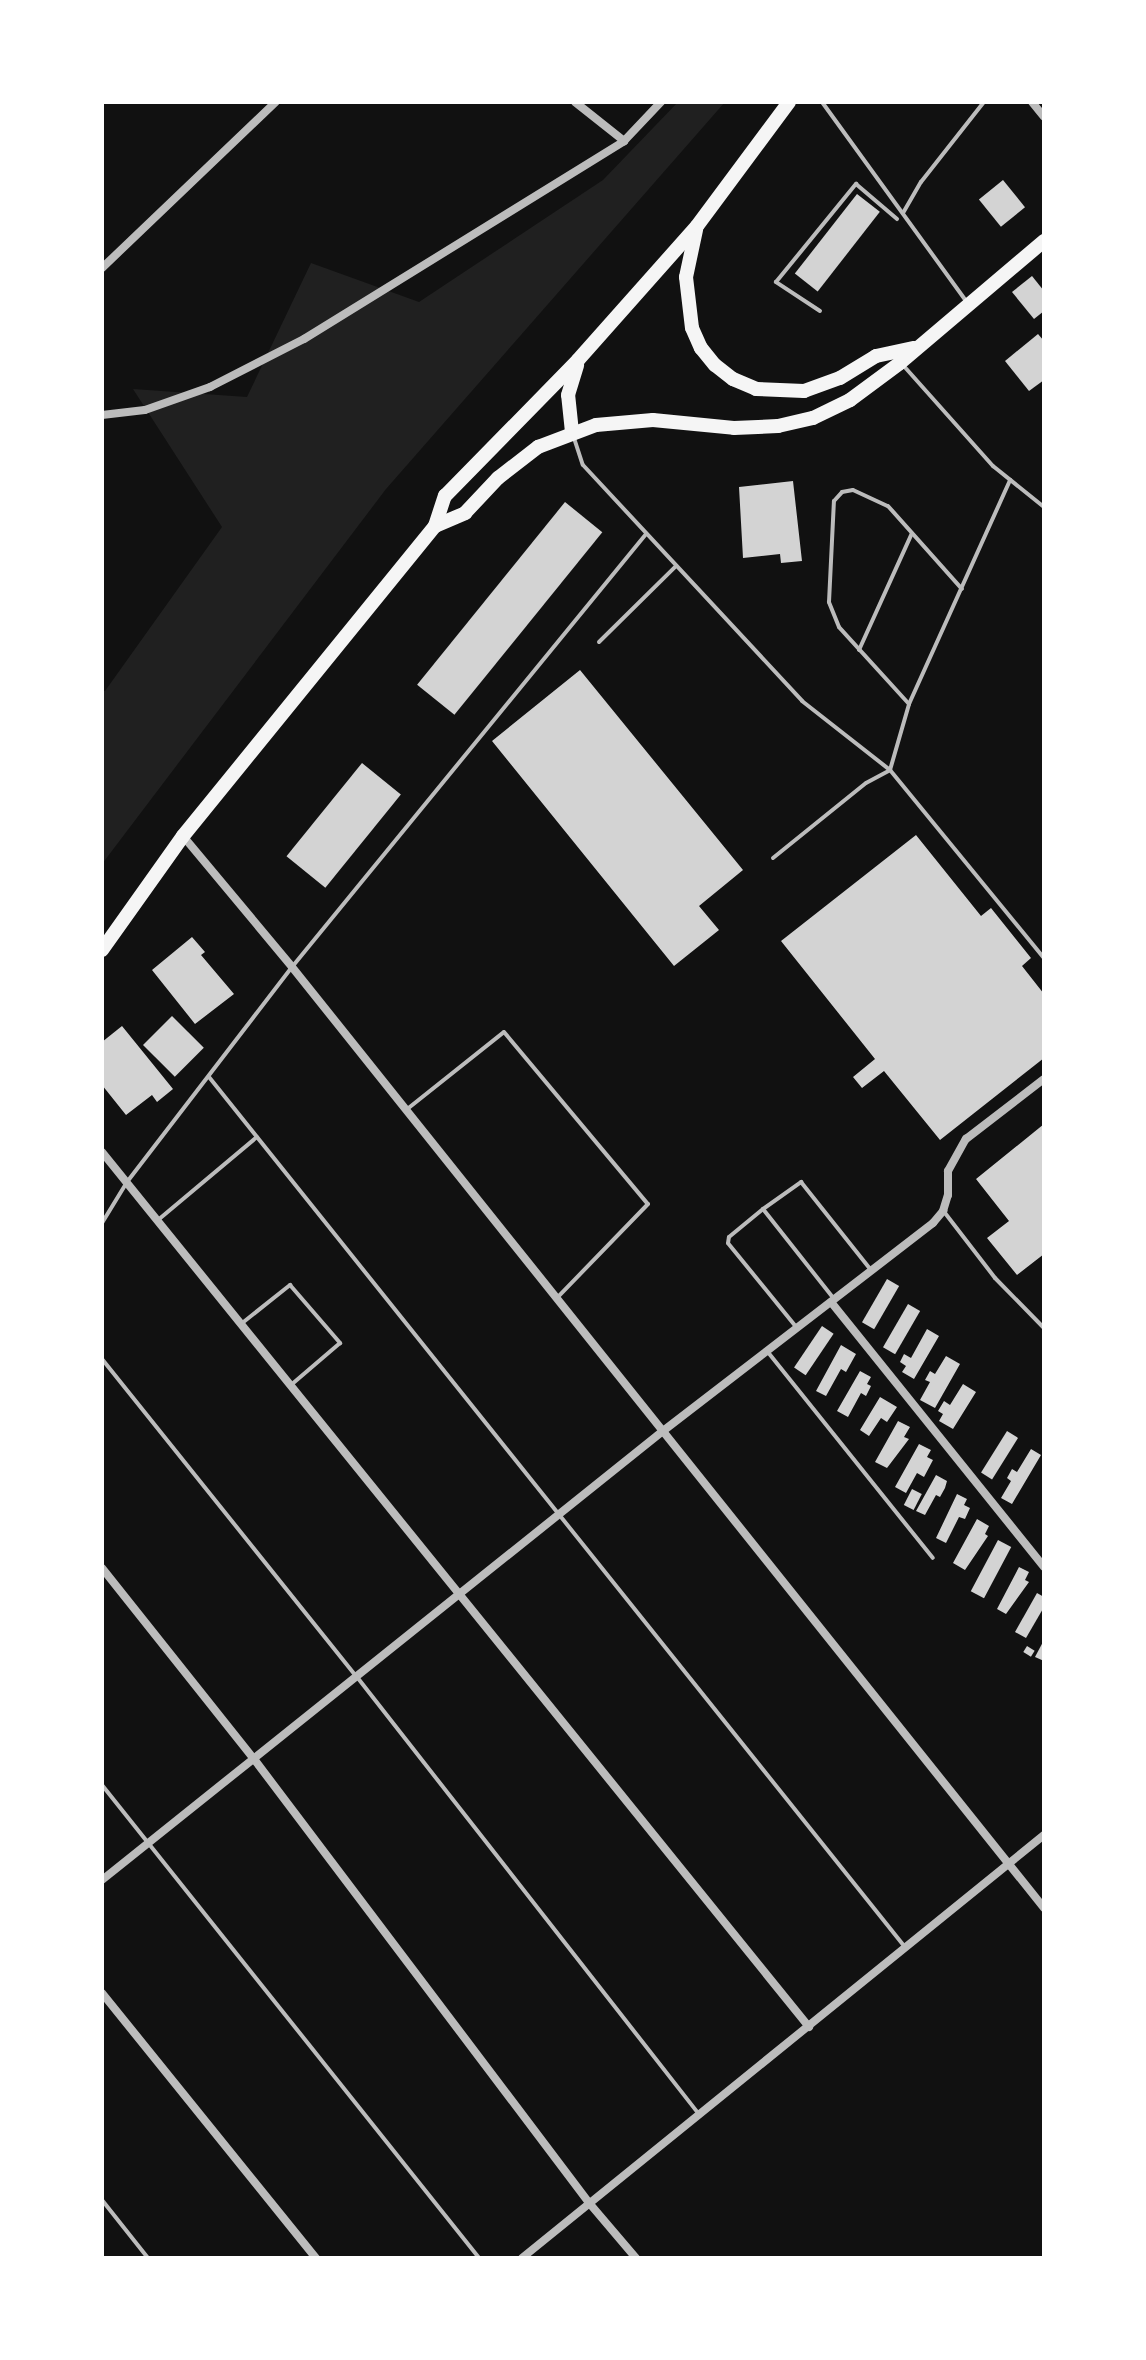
<!DOCTYPE html>
<style>
body{margin:0}
#map{position:relative;width:1146px;height:2360px;overflow:hidden;background:#111;font-family:Lora,serif}
div>[style]{position:absolute}
[style*='--x']{left:calc(var(--x)*1px);top:calc(var(--y)*1px);width:calc(var(--w)*1px);rotate:calc(var(--a)*1deg)}
.green>*{inset:0;background:#202020}
.building>*{inset:0;background:#d3d3d3;transform-origin:0 0}
.service>*{height:4px;margin:-2px;padding:0 2px;transform-origin:2px;border-radius:2px;background:#bcbcbc}
.minor>*{height:8px;margin:-4px;padding:0 4px;transform-origin:4px;border-radius:4px;background:#bcbcbc}
.primary>*{height:14px;margin:-7px;padding:0 7px;transform-origin:7px;border-radius:7px;background:#f5f5f5}
span{translate:-50% -50%;white-space:nowrap;text-align:center;line-height:1.15;-webkit-text-stroke:8px #fff;paint-order:stroke}
.frame{position:absolute;inset:0;border:104px solid #fff;pointer-events:none}
</style>
<div id="map">
<div class="green">
<div style="clip-path:polygon(678px 102px,725px 102px,386px 489px,102px 864px,102px 690px,105px 691px,222px 527px,133px 389px,247px 397px,311px 263px,419px 302px,603px 180px)"></div>
</div>
<div class="building">
<div style="left:1003px;top:180px;width:35px;height:31px;rotate:51deg"></div>
<div style="left:857px;top:194px;width:29px;height:101px;rotate:38deg"></div>
<div style="clip-path:polygon(1032px 276px,1044px 291px,1044px 311px,1034px 319px,1012px 292px)"></div>
<div style="clip-path:polygon(1038px 334px,1044px 341px,1044px 380px,1029px 391px,1005px 361px)"></div>
<div style="clip-path:polygon(793px 481px,802px 561px,781px 563px,780px 554px,743px 558px,739px 487px)"></div>
<div style="left:565px;top:502px;width:48px;height:235px;rotate:39deg"></div>
<div style="clip-path:polygon(580px 670px,743px 870px,699px 906px,719px 930px,674px 966px,492px 741px)"></div>
<div style="left:362px;top:763px;width:50px;height:120px;rotate:39deg"></div>
<div style="clip-path:polygon(916px 835px,981px 916px,991px 908px,1031px 958px,1022px 966px,1044px 994px,1044px 1058px,940px 1140px,884px 1071px,862px 1088px,853px 1077px,875px 1059px,781px 941px)"></div>
<div style="clip-path:polygon(192px 937px,205px 952px,201px 955px,234px 994px,195px 1024px,152px 970px)"></div>
<div style="left:172px;top:1016px;width:45px;height:41px;rotate:45deg"></div>
<div style="clip-path:polygon(122px 1026px,173px 1089px,157px 1102px,152px 1095px,126px 1115px,102px 1085px,102px 1042px)"></div>
<div style="clip-path:polygon(1044px 1124px,1044px 1254px,1017px 1275px,987px 1238px,1009px 1221px,976px 1179px)"></div>
<div style="left:887px;top:1279px;width:14px;height:50px;rotate:30deg"></div>
<div style="left:908px;top:1304px;width:14px;height:50px;rotate:30deg"></div>
<div style="left:822px;top:1326px;width:14px;height:50px;rotate:34deg"></div>
<div style="clip-path:polygon(927px 1329px,939px 1336px,914px 1379px,902px 1372px,906px 1366px,900px 1362px,904px 1354px,911px 1358px)"></div>
<div style="clip-path:polygon(841px 1345px,856px 1354px,846px 1372px,841px 1369px,826px 1396px,816px 1391px)"></div>
<div style="clip-path:polygon(946px 1356px,960px 1364px,935px 1408px,920px 1400px,930px 1382px,925px 1380px,930px 1371px,935px 1374px)"></div>
<div style="clip-path:polygon(860px 1371px,871px 1377px,867px 1384px,871px 1386px,866px 1396px,861px 1393px,848px 1417px,837px 1411px)"></div>
<div style="clip-path:polygon(963px 1384px,976px 1392px,953px 1429px,939px 1421px,943px 1414px,938px 1411px,944px 1401px,950px 1405px)"></div>
<div style="clip-path:polygon(880px 1397px,897px 1407px,887px 1422px,881px 1418px,869px 1436px,860px 1430px)"></div>
<div style="clip-path:polygon(898px 1421px,910px 1427px,904px 1437px,909px 1439px,887px 1468px,875px 1462px)"></div>
<div style="left:1007px;top:1431px;width:13px;height:49px;rotate:32deg"></div>
<div style="clip-path:polygon(919px 1444px,931px 1450px,927px 1457px,933px 1460px,924px 1477px,917px 1473px,906px 1493px,895px 1487px)"></div>
<div style="clip-path:polygon(1031px 1449px,1041px 1455px,1012px 1504px,1001px 1498px,1011px 1481px,1007px 1478px,1012px 1469px,1017px 1472px)"></div>
<div style="clip-path:polygon(936px 1475px,947px 1481px,945px 1488px,940px 1497px,936px 1495px,925px 1515px,916px 1511px)"></div>
<div style="left:912px;top:1489px;width:11px;height:18px;rotate:27deg"></div>
<div style="clip-path:polygon(957px 1494px,967px 1499px,964px 1505px,970px 1508px,965px 1519px,959px 1517px,946px 1543px,936px 1538px)"></div>
<div style="clip-path:polygon(977px 1519px,989px 1526px,985px 1534px,988px 1536px,965px 1570px,953px 1563px)"></div>
<div style="left:998px;top:1540px;width:15px;height:58px;rotate:28deg"></div>
<div style="clip-path:polygon(1019px 1567px,1029px 1572px,1025px 1580px,1029px 1582px,1006px 1614px,997px 1609px)"></div>
<div style="clip-path:polygon(1037px 1593px,1044px 1597px,1044px 1607px,1026px 1638px,1015px 1632px)"></div>
<div style="clip-path:polygon(1044px 1640px,1044px 1661px,1035px 1657px)"></div>
<div style="left:1027px;top:1646px;width:9px;height:7px;rotate:32deg"></div>
</div>
<div class="service">
<div style="--x:822;--y:102;--w:246;--a:54.1"></div>
<div style="--x:903;--y:213;--w:36;--a:-60"></div>
<div style="--x:921;--y:182;--w:102;--a:-51.8"></div>
<div style="--x:820;--y:311;--w:53;--a:-146.6"></div>
<div style="--x:776;--y:282;--w:127;--a:-50.8"></div>
<div style="--x:856;--y:184;--w:54;--a:40.5"></div>
<div style="--x:902;--y:364;--w:137;--a:48.3"></div>
<div style="--x:993;--y:466;--w:65;--a:38.8"></div>
<div style="--x:574;--y:438;--w:28;--a:72"></div>
<div style="--x:583;--y:465;--w:322;--a:47.1"></div>
<div style="--x:802;--y:701;--w:112;--a:38.1"></div>
<div style="--x:890;--y:770;--w:243;--a:50.7"></div>
<div style="--x:599;--y:642;--w:108;--a:-44.6"></div>
<div style="--x:859;--y:650;--w:128;--a:-65.6"></div>
<div style="--x:909;--y:704;--w:104;--a:-132.3"></div>
<div style="--x:839;--y:627;--w:27;--a:-112"></div>
<div style="--x:829;--y:602;--w:101;--a:-87.2"></div>
<div style="--x:834;--y:501;--w:12;--a:-48"></div>
<div style="--x:842;--y:492;--w:11;--a:-10"></div>
<div style="--x:853;--y:490;--w:38;--a:25"></div>
<div style="--x:888;--y:506;--w:111;--a:48.3"></div>
<div style="--x:773;--y:858;--w:119;--a:-38.9"></div>
<div style="--x:866;--y:783;--w:27;--a:-28"></div>
<div style="--x:890;--y:770;--w:69;--a:-73.9"></div>
<div style="--x:909;--y:704;--w:246;--a:-65.7"></div>
<div style="--x:209;--y:1077;--w:1114;--a:51.34"></div>
<div style="--x:406;--y:1110;--w:125;--a:-38.5"></div>
<div style="--x:504;--y:1032;--w:224;--a:50.1"></div>
<div style="--x:648;--y:1204;--w:129;--a:134.1"></div>
<div style="--x:763;--y:1209;--w:47;--a:-35.4"></div>
<div style="--x:801;--y:1182;--w:112;--a:51.5"></div>
<div style="--x:945;--y:1213;--w:82;--a:52.4"></div>
<div style="--x:995;--y:1278;--w:70;--a:45.6"></div>
<div style="--x:158;--y:1220;--w:129;--a:-40"></div>
<div style="--x:102;--y:1223;--w:48;--a:-58.6"></div>
<div style="--x:127;--y:1182;--w:271;--a:-52.5"></div>
<div style="--x:292;--y:967;--w:559;--a:-50.73"></div>
<div style="--x:241;--y:1324;--w:63;--a:-38.5"></div>
<div style="--x:290;--y:1285;--w:77;--a:49.2"></div>
<div style="--x:340;--y:1343;--w:65;--a:139.4"></div>
<div style="--x:797;--y:1328;--w:109;--a:-129.1"></div>
<div style="--x:728;--y:1243;--w:6;--a:-81"></div>
<div style="--x:729;--y:1237;--w:44;--a:-39.5"></div>
<div style="--x:763;--y:1209;--w:115;--a:51.7"></div>
<div style="--x:767;--y:1351;--w:265;--a:51.3"></div>
<div style="--x:102;--y:1359;--w:408;--a:51.3"></div>
<div style="--x:357;--y:1677;--w:554;--a:51.97"></div>
<div style="--x:102;--y:1785;--w:605;--a:51.44"></div>
<div style="--x:102;--y:2200;--w:74;--a:51.6"></div>
</div>
<div class="minor">
<div style="--x:575;--y:102;--w:63;--a:38.5"></div>
<div style="--x:1032;--y:102;--w:19;--a:51"></div>
<div style="--x:102;--y:268;--w:240;--a:-43.7"></div>
<div style="--x:102;--y:415;--w:43;--a:-6.6"></div>
<div style="--x:145;--y:410;--w:69;--a:-19.5"></div>
<div style="--x:210;--y:387;--w:106;--a:-27.1"></div>
<div style="--x:304;--y:339;--w:376;--a:-31.7"></div>
<div style="--x:624;--y:141;--w:54;--a:-46.5"></div>
<div style="--x:183;--y:836;--w:170;--a:50.2"></div>
<div style="--x:292;--y:967;--w:1205;--a:51.37"></div>
<div style="--x:102;--y:1152;--w:1125;--a:51.06"></div>
<div style="--x:831;--y:1302;--w:340;--a:51.2"></div>
<div style="--x:102;--y:1568;--w:244;--a:51.5"></div>
<div style="--x:254;--y:1759;--w:558;--a:52.95"></div>
<div style="--x:590;--y:2204;--w:71;--a:49.6"></div>
<div style="--x:102;--y:1880;--w:719;--a:-38.67"></div>
<div style="--x:663;--y:1431;--w:341;--a:-37.6"></div>
<div style="--x:933;--y:1223;--w:16;--a:-50"></div>
<div style="--x:943;--y:1211;--w:17;--a:-73"></div>
<div style="--x:948;--y:1195;--w:24;--a:-90"></div>
<div style="--x:948;--y:1171;--w:37;--a:-61"></div>
<div style="--x:966;--y:1139;--w:98;--a:-37.6"></div>
<div style="--x:102;--y:1993;--w:341;--a:51.1"></div>
<div style="--x:522;--y:2258;--w:672;--a:-39.02"></div>
</div>
<div class="primary">
<div style="--x:696;--y:230;--w:48;--a:102"></div>
<div style="--x:686;--y:277;--w:51;--a:83.3"></div>
<div style="--x:692;--y:328;--w:22;--a:66"></div>
<div style="--x:701;--y:348;--w:22;--a:51"></div>
<div style="--x:715;--y:365;--w:23;--a:38"></div>
<div style="--x:733;--y:379;--w:25;--a:23"></div>
<div style="--x:756;--y:389;--w:48;--a:2.4"></div>
<div style="--x:804;--y:391;--w:38;--a:-20"></div>
<div style="--x:840;--y:378;--w:42;--a:-31.4"></div>
<div style="--x:876;--y:356;--w:39;--a:-12"></div>
<div style="--x:572;--y:432;--w:37;--a:-96"></div>
<div style="--x:568;--y:395;--w:31;--a:-73"></div>
<div style="--x:435;--y:526;--w:33;--a:-23"></div>
<div style="--x:465;--y:513;--w:48;--a:-46.7"></div>
<div style="--x:498;--y:478;--w:51;--a:-37.8"></div>
<div style="--x:538;--y:447;--w:62;--a:-20.8"></div>
<div style="--x:596;--y:425;--w:57;--a:-5"></div>
<div style="--x:653;--y:420;--w:81;--a:5.6"></div>
<div style="--x:734;--y:428;--w:44;--a:-2.6"></div>
<div style="--x:778;--y:426;--w:36;--a:-13"></div>
<div style="--x:813;--y:418;--w:41;--a:-25.9"></div>
<div style="--x:850;--y:400;--w:62;--a:-36.5"></div>
<div style="--x:900;--y:363;--w:189;--a:-40.3"></div>
<div style="--x:102;--y:950;--w:140;--a:-54.6"></div>
<div style="--x:183;--y:836;--w:400;--a:-50.9"></div>
<div style="--x:435;--y:526;--w:32;--a:-72"></div>
<div style="--x:445;--y:496;--w:190;--a:-45.6"></div>
<div style="--x:578;--y:360;--w:179;--a:-48.4"></div>
<div style="--x:697;--y:226;--w:154;--a:-53.4"></div>
</div>
<div class="frame"></div>
</div>
